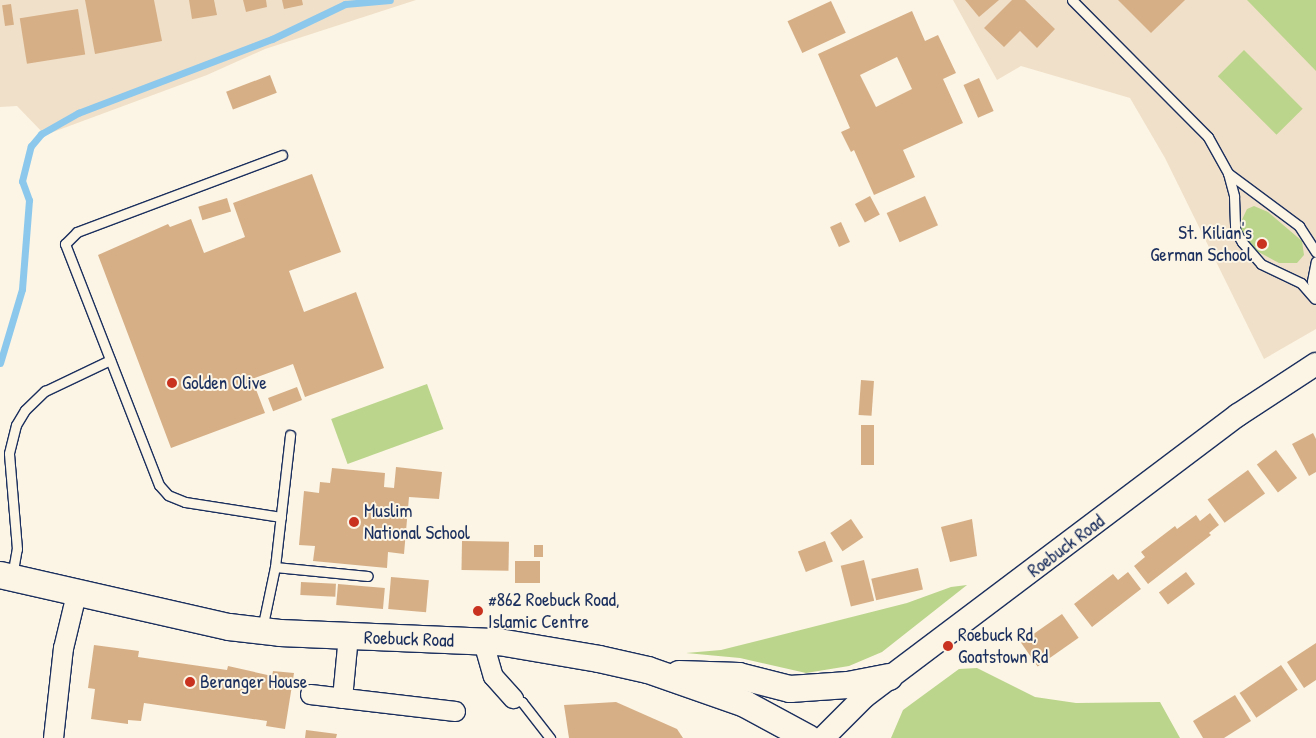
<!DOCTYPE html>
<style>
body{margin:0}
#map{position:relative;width:1316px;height:738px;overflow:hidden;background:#fcf5e5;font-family:"Patrick Hand",sans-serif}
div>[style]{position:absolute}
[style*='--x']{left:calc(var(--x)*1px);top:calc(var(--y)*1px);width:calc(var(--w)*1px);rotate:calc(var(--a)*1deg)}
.built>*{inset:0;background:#f1e0c9}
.green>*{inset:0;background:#bbd58c;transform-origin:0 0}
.stream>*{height:7px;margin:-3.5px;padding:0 3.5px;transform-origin:3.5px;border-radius:3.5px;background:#8cc8ec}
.building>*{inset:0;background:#d6af87;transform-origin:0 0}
.roads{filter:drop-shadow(1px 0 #1b2f5e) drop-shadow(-1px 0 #1b2f5e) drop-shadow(0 1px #1b2f5e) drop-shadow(0 -1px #1b2f5e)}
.service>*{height:9px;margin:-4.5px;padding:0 4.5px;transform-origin:4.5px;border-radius:4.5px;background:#fcf5e5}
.minor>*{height:19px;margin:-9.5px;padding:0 9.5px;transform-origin:9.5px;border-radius:9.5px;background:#fcf5e5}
.tertiary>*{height:22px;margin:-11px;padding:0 11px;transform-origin:11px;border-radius:11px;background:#fcf5e5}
.secondary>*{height:26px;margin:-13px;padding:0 13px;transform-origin:13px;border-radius:13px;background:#fcf5e5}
.dots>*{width:14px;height:14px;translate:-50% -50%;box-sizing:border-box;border:2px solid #fcf5e5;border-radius:50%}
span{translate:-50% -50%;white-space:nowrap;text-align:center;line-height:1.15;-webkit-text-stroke:4px #fcf5e5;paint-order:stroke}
.poi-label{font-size:19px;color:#1b2f5e}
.right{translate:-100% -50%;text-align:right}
.left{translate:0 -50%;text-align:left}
.street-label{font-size:19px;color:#1b2f5e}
</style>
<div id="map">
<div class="built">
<div style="clip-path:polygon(0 0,416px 0,265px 49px,207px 75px,45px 135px,17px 106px,0 107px)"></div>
<div style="clip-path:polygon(953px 0,1316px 0,1316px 329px,1264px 359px,1165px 158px,1130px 98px,1021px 66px,997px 80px)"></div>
</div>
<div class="green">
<div style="clip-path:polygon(1247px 0,1316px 0,1316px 71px)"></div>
<div style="left:1244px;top:50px;width:83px;height:37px;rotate:45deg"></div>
<div style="clip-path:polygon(1254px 206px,1268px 212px,1302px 241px,1304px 255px,1297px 263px,1279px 263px,1255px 250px,1243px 235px,1239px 226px,1247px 209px)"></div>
<div style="left:427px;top:384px;width:48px;height:102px;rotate:70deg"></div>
<div style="clip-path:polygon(967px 585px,882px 652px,849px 666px,806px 673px,740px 658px,686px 653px,721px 650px,907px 603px,951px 587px)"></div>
<div style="clip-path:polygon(977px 668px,1035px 697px,1076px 703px,1160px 702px,1180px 738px,891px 738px,903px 710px,959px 669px)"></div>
</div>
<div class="stream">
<div style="--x:0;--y:363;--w:77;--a:-73.4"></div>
<div style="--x:22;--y:289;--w:89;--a:-85.5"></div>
<div style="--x:29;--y:200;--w:20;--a:-110"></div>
<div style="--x:22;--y:181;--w:36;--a:-76"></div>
<div style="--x:31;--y:146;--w:16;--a:-50"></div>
<div style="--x:41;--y:134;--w:43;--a:-29.6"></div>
<div style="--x:78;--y:113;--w:208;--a:-20.9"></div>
<div style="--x:272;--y:39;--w:81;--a:-25.6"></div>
<div style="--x:345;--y:4;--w:45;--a:-5.1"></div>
</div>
<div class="building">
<div style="clip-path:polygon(85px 0,154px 0,162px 41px,95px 54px)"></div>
<div style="clip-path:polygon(189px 0,214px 0,217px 15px,192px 19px)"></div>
<div style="clip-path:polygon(243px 0,266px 0,267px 7px,246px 12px)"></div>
<div style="clip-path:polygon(282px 0,302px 0,303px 5px,284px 9px)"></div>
<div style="clip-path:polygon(965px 0,999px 0,979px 17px)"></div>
<div style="clip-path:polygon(1012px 0,1025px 0,1055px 29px,1037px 48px,1020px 31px,1004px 47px,984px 28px)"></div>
<div style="clip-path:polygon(1118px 0,1185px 0,1151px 33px)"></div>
<div style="left:831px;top:1px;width:35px;height:48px;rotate:65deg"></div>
<div style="left:11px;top:4px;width:21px;height:9px;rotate:82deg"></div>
<div style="left:78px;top:9px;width:46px;height:59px;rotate:81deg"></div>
<div style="clip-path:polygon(evenodd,912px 11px,925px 41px,938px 35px,956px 73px,943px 79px,963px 123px,903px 150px,915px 177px,874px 195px,854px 150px,851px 152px,841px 132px,850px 128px,818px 54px,912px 11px,897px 57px,912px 89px,876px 107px,860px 75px,897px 57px)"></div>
<div style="left:270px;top:75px;width:19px;height:47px;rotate:69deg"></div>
<div style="left:979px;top:78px;width:36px;height:17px;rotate:66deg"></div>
<div style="clip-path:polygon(312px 174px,341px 252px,289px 271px,304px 312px,356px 292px,384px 368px,305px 397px,293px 364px,252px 379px,265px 413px,171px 448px,98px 255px,168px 224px,170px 227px,191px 219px,204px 253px,245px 237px,233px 203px)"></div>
<div style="left:870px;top:196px;width:21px;height:17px;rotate:62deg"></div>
<div style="left:925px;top:196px;width:32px;height:42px;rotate:66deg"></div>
<div style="left:227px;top:198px;width:14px;height:30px;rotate:73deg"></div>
<div style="left:841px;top:222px;width:22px;height:12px;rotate:66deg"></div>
<div style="left:861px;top:380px;width:13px;height:35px;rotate:4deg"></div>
<div style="left:297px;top:387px;width:14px;height:31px;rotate:69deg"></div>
<div style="left:861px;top:425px;width:13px;height:40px"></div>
<div style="clip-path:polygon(1313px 433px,1316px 439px,1316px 472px,1309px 476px,1292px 444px)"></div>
<div style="left:1276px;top:450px;width:35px;height:24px;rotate:53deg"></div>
<div style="clip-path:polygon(396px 467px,442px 472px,439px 499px,409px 497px,404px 554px,388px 552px,387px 568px,313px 561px,315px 546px,299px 545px,304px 491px,319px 493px,320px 482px,330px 483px,332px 468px,385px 473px,384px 487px,394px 488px)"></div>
<div style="left:1248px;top:470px;width:29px;height:50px;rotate:54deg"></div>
<div style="clip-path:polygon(1210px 513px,1219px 525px,1209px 533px,1211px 535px,1148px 584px,1134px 566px,1145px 557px,1141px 552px,1175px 526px,1177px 529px,1196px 515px,1200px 521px)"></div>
<div style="left:851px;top:519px;width:22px;height:25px;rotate:56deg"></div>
<div style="clip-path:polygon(972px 519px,977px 556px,950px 562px,941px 527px)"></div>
<div style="left:462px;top:541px;width:47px;height:29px;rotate:1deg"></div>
<div style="left:825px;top:541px;width:22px;height:29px;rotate:69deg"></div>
<div style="left:534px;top:545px;width:9px;height:12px"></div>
<div style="left:864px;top:560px;width:42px;height:24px;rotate:76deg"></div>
<div style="left:515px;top:561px;width:25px;height:22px"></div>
<div style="left:918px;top:568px;width:22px;height:48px;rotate:77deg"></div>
<div style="clip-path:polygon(1128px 572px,1141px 589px,1092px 627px,1074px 604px,1113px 574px,1118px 580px)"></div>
<div style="left:1186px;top:572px;width:15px;height:34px;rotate:53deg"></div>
<div style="left:391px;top:577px;width:38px;height:32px;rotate:5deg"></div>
<div style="left:301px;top:582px;width:35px;height:13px;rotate:3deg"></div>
<div style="left:338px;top:584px;width:47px;height:21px;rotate:5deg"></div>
<div style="left:1062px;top:614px;width:29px;height:50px;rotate:55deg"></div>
<div style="clip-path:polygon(1316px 643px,1316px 680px,1304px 688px,1287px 662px)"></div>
<div style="clip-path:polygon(94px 645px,139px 651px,138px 657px,227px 670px,228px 666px,272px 676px,273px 671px,294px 673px,285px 729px,266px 726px,267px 721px,144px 703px,141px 721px,128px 720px,128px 724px,91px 719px,95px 689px,88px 688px)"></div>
<div style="left:1281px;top:665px;width:30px;height:50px;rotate:56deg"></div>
<div style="clip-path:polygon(1235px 695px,1251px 721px,1224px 738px,1203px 738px,1193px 721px)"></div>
<div style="clip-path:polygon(616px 702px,677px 729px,683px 738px,569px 738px,564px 705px)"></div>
<div style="clip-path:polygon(306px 730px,337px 734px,336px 738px,305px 738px)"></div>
</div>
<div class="roads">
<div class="service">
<div style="--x:1072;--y:0;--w:193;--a:45.2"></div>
<div style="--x:1208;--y:137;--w:41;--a:60.9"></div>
<div style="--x:1228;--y:173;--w:89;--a:36.7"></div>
<div style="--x:1299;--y:226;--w:31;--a:57"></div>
<div style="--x:1228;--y:173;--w:24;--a:75"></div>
<div style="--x:1234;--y:196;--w:34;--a:88"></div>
<div style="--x:1235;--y:230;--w:14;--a:60"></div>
<div style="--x:1242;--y:242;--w:29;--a:49"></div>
<div style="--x:1261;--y:264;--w:44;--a:25.4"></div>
<div style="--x:1301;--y:283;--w:21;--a:49"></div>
<div style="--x:1315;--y:298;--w:17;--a:-100"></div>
<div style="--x:1312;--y:281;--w:20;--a:-79"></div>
<div style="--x:281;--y:517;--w:97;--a:-171.1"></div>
<div style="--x:185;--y:502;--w:18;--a:-158"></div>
<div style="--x:168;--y:495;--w:13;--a:-132"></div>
<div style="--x:159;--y:485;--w:259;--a:-111.3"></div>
<div style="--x:65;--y:244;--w:17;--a:-45"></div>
<div style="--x:77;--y:232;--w:219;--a:-20.6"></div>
<div style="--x:275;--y:567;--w:93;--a:5.5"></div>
<div style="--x:12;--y:576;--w:27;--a:-80"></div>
<div style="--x:17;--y:549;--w:96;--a:-94.8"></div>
<div style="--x:9;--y:453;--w:29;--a:-76"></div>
<div style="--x:16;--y:425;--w:17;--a:-59"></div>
<div style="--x:25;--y:410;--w:28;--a:-44"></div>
<div style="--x:45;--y:391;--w:72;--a:-25.5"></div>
<div style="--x:262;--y:629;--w:63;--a:-78.2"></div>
<div style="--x:275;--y:567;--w:133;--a:-83.5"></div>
<div style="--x:513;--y:698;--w:10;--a:24"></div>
<div style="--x:522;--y:702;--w:46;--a:52.1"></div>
</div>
<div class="minor">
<div style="--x:483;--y:642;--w:35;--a:74"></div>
<div style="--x:493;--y:676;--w:30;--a:48"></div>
<div style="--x:310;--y:694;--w:146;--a:6.7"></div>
<div style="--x:342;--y:698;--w:62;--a:-84.5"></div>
<div style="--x:53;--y:738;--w:91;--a:-83.7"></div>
<div style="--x:63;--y:648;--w:56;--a:-76.5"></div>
</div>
<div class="tertiary">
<div style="--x:823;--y:738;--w:59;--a:-45"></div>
<div style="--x:865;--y:696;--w:467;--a:-37"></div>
<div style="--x:1238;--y:415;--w:93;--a:-33.2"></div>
</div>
<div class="secondary">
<div style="--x:0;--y:575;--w:235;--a:12.8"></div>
<div style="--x:229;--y:627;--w:51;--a:6.7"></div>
<div style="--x:280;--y:633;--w:219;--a:2.4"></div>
<div style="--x:499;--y:642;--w:101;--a:9.6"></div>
<div style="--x:599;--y:659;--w:50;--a:12.7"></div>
<div style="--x:648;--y:670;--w:103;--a:19.3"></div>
<div style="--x:745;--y:704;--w:72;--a:28.4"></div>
<div style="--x:679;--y:674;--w:60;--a:1.9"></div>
<div style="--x:739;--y:676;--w:53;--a:14.3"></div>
<div style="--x:790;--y:689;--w:58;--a:-3.9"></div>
<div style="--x:848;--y:685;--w:42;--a:-11"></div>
</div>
</div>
<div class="dots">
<div style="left:1262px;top:244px;background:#c8321e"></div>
<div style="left:172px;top:383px;background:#c8321e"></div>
<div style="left:354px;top:522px;background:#c8321e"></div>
<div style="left:478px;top:611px;background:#c8321e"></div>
<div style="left:948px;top:646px;background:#c8321e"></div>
<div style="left:190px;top:682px;background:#c8321e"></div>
</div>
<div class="poi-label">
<span class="right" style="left:1252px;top:244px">St. Kilian's<br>German School</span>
<span class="left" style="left:182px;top:383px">Golden Olive</span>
<span class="left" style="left:364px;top:522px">Muslim<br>National School</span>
<span class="left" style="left:488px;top:611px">#862 Roebuck Road,<br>Islamic Centre</span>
<span class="left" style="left:958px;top:646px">Roebuck Rd,<br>Goatstown Rd</span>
<span class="left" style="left:200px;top:682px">Beranger House</span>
</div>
<div class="street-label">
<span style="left:1066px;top:546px;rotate:-37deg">Roebuck Road</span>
<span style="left:409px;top:639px;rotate:2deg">Roebuck Road</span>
</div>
</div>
